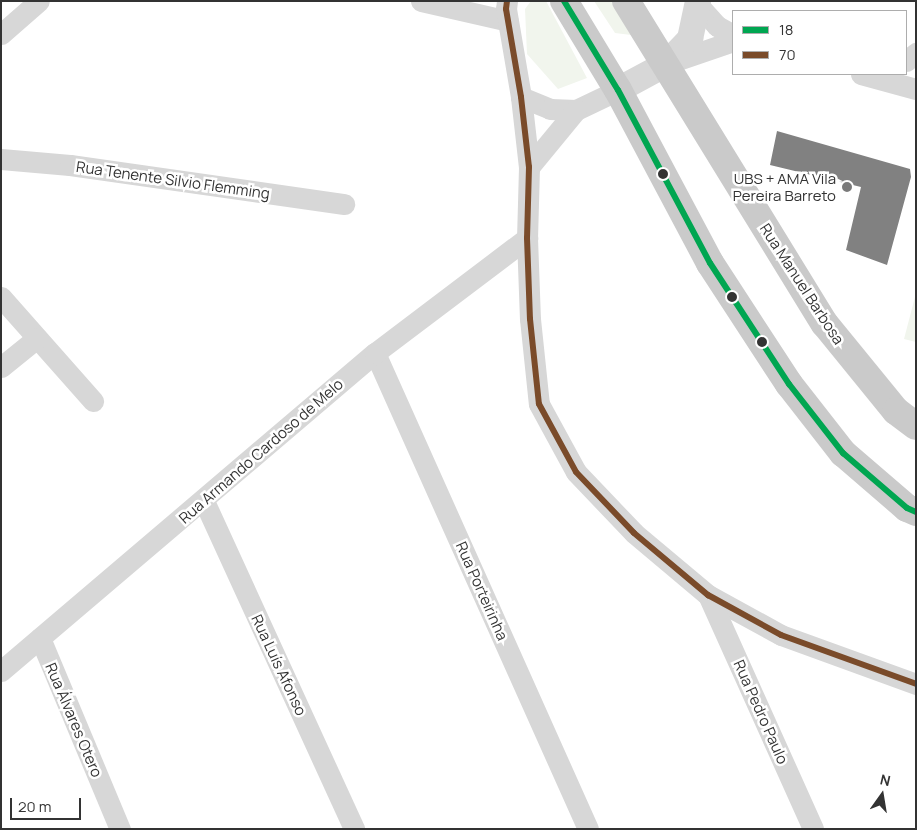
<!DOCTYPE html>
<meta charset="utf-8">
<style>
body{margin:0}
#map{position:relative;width:917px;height:830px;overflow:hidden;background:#fff;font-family:Manrope,sans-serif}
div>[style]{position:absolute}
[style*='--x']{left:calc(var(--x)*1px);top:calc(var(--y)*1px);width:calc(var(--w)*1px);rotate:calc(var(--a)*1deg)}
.green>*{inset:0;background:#f1f5ed}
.building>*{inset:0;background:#818181}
.minor>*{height:21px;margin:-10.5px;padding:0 10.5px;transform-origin:10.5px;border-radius:10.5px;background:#d7d7d7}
.tertiary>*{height:26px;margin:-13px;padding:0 13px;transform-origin:13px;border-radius:13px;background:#d7d7d7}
.primary>*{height:28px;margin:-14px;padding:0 14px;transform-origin:14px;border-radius:14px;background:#cacaca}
.bus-1>*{height:6px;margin:-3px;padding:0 3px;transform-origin:3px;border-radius:3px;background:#00a651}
.bus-2>*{height:6px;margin:-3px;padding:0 3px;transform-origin:3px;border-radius:3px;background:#7a4b2a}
.dots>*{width:14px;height:14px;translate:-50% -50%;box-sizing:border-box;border:2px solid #fff;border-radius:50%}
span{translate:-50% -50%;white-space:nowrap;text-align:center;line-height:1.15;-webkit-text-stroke:5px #fff;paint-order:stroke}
.poi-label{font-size:15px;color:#333}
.right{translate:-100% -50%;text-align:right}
.street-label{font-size:15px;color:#333}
.frame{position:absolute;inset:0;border:2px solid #333;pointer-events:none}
.legend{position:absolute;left:732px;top:10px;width:175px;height:65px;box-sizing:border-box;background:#fff;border:1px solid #adadad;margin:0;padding:6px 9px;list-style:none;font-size:15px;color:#333}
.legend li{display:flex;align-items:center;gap:10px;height:25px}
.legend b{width:25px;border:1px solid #adadad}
.north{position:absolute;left:857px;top:770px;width:50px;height:50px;-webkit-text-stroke:4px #fff;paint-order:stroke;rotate:13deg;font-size:14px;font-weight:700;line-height:20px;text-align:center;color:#333}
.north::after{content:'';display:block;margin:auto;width:18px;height:22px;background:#333;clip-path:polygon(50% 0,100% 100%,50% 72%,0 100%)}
.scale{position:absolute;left:10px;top:798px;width:71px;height:22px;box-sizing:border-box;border:2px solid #333;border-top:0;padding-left:6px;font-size:15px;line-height:18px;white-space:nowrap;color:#333;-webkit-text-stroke:4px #fff;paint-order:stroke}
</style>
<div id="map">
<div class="green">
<div style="clip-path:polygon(531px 1px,546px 1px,587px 78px,558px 89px,527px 54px,525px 9px)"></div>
<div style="clip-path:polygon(594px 1px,618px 1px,631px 35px,615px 33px)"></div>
<div style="clip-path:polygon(916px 293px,916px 342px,904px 339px)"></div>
</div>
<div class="building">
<div style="clip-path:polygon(777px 131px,910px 169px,911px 177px,887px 265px,846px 250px,861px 187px,770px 165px)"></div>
</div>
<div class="minor">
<div style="--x:421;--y:1;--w:89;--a:12.9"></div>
<div style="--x:507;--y:1;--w:8;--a:97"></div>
<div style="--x:506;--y:9;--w:89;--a:80.3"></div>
<div style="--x:521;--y:97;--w:70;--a:83.5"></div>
<div style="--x:529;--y:167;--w:71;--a:91.6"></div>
<div style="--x:527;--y:238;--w:81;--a:87.9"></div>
<div style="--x:530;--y:319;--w:85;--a:84"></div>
<div style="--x:539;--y:404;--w:77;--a:61.4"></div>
<div style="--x:576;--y:472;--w:84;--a:46.4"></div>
<div style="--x:634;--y:533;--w:97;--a:40"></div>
<div style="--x:708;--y:595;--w:83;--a:28.7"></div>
<div style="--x:781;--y:635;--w:144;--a:19.9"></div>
<div style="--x:699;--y:6;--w:27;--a:48"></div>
<div style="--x:717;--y:26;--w:18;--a:29"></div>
<div style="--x:1;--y:34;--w:50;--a:-41"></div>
<div style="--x:906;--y:61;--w:13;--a:-39"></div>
<div style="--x:666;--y:64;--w:71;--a:-18.9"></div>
<div style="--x:861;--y:74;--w:57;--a:15.3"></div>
<div style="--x:521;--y:97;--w:31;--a:22"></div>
<div style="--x:550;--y:109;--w:26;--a:2"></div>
<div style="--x:576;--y:110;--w:47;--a:-25.5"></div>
<div style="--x:1;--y:159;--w:69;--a:5"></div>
<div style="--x:70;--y:165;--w:277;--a:8.1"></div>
<div style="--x:529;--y:167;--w:74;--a:-50.5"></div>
<div style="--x:1;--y:297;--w:139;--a:48.5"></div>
<div style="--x:375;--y:353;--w:521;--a:65.89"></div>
<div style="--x:1;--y:367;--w:46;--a:-38.9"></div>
<div style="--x:204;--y:501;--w:361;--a:65.4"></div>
<div style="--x:708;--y:595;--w:256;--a:65.8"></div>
<div style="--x:40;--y:638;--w:207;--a:67.3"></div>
<div style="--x:1;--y:671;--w:491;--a:-40.4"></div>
<div style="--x:375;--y:353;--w:191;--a:-37.1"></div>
</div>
<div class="tertiary">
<div style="--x:618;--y:90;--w:55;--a:-28.4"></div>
<div style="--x:666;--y:64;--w:35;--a:-46"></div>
<div style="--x:690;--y:39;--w:39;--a:-78"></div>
</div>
<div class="primary">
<div style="--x:564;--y:1;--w:104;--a:58.8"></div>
<div style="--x:618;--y:90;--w:196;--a:62"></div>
<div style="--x:710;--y:263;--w:145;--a:56.9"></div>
<div style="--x:789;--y:384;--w:88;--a:52"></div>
<div style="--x:843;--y:453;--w:84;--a:40.7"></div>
<div style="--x:907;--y:508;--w:10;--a:24"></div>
<div style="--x:626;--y:1;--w:379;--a:58.4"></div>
<div style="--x:825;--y:324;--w:112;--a:50.8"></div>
<div style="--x:896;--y:411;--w:25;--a:37"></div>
</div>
<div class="bus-1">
<div style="--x:564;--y:1;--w:104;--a:58.8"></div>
<div style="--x:618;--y:90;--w:196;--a:62"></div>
<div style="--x:710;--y:263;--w:145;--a:56.9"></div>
<div style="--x:789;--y:384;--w:88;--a:52"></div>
<div style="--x:843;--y:453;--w:84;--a:40.7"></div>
<div style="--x:907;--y:508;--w:10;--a:24"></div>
</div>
<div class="bus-2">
<div style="--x:507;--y:1;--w:8;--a:97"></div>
<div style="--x:506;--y:9;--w:89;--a:80.3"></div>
<div style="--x:521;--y:97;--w:70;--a:83.5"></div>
<div style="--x:529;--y:167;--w:71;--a:91.6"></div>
<div style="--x:527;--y:238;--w:81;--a:87.9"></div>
<div style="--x:530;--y:319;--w:85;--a:84"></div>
<div style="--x:539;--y:404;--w:77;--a:61.4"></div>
<div style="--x:576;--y:472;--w:84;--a:46.4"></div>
<div style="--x:634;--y:533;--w:97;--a:40"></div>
<div style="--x:708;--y:595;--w:83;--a:28.7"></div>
<div style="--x:781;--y:635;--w:144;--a:19.9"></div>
</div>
<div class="dots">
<div style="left:663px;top:174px;background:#333"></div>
<div style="left:847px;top:187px;background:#7a7a7a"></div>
<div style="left:732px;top:297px;background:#333"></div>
<div style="left:762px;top:342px;background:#333"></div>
</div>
<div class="poi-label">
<span class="right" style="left:836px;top:187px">UBS + AMA Vila<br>Pereira Barreto</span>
</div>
<div class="street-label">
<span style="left:173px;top:180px;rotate:8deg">Rua Tenente Silvio Flemming</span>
<span style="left:802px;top:284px;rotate:57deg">Rua Manuel Barbosa</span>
<span style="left:261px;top:451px;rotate:-41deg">Rua Armando Cardoso de Melo</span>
<span style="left:482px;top:591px;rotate:66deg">Rua Porteirinha</span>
<span style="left:279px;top:665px;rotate:65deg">Rua Luís Afonso</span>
<span style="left:761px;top:712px;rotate:66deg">Rua Pedro Paulo</span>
<span style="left:74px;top:720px;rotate:67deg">Rua Álvares Otero</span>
</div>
<div class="frame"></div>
<ul class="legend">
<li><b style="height:6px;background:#00a651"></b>18</li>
<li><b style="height:6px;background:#7a4b2a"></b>70</li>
</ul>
<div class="north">N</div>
<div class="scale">20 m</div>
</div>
